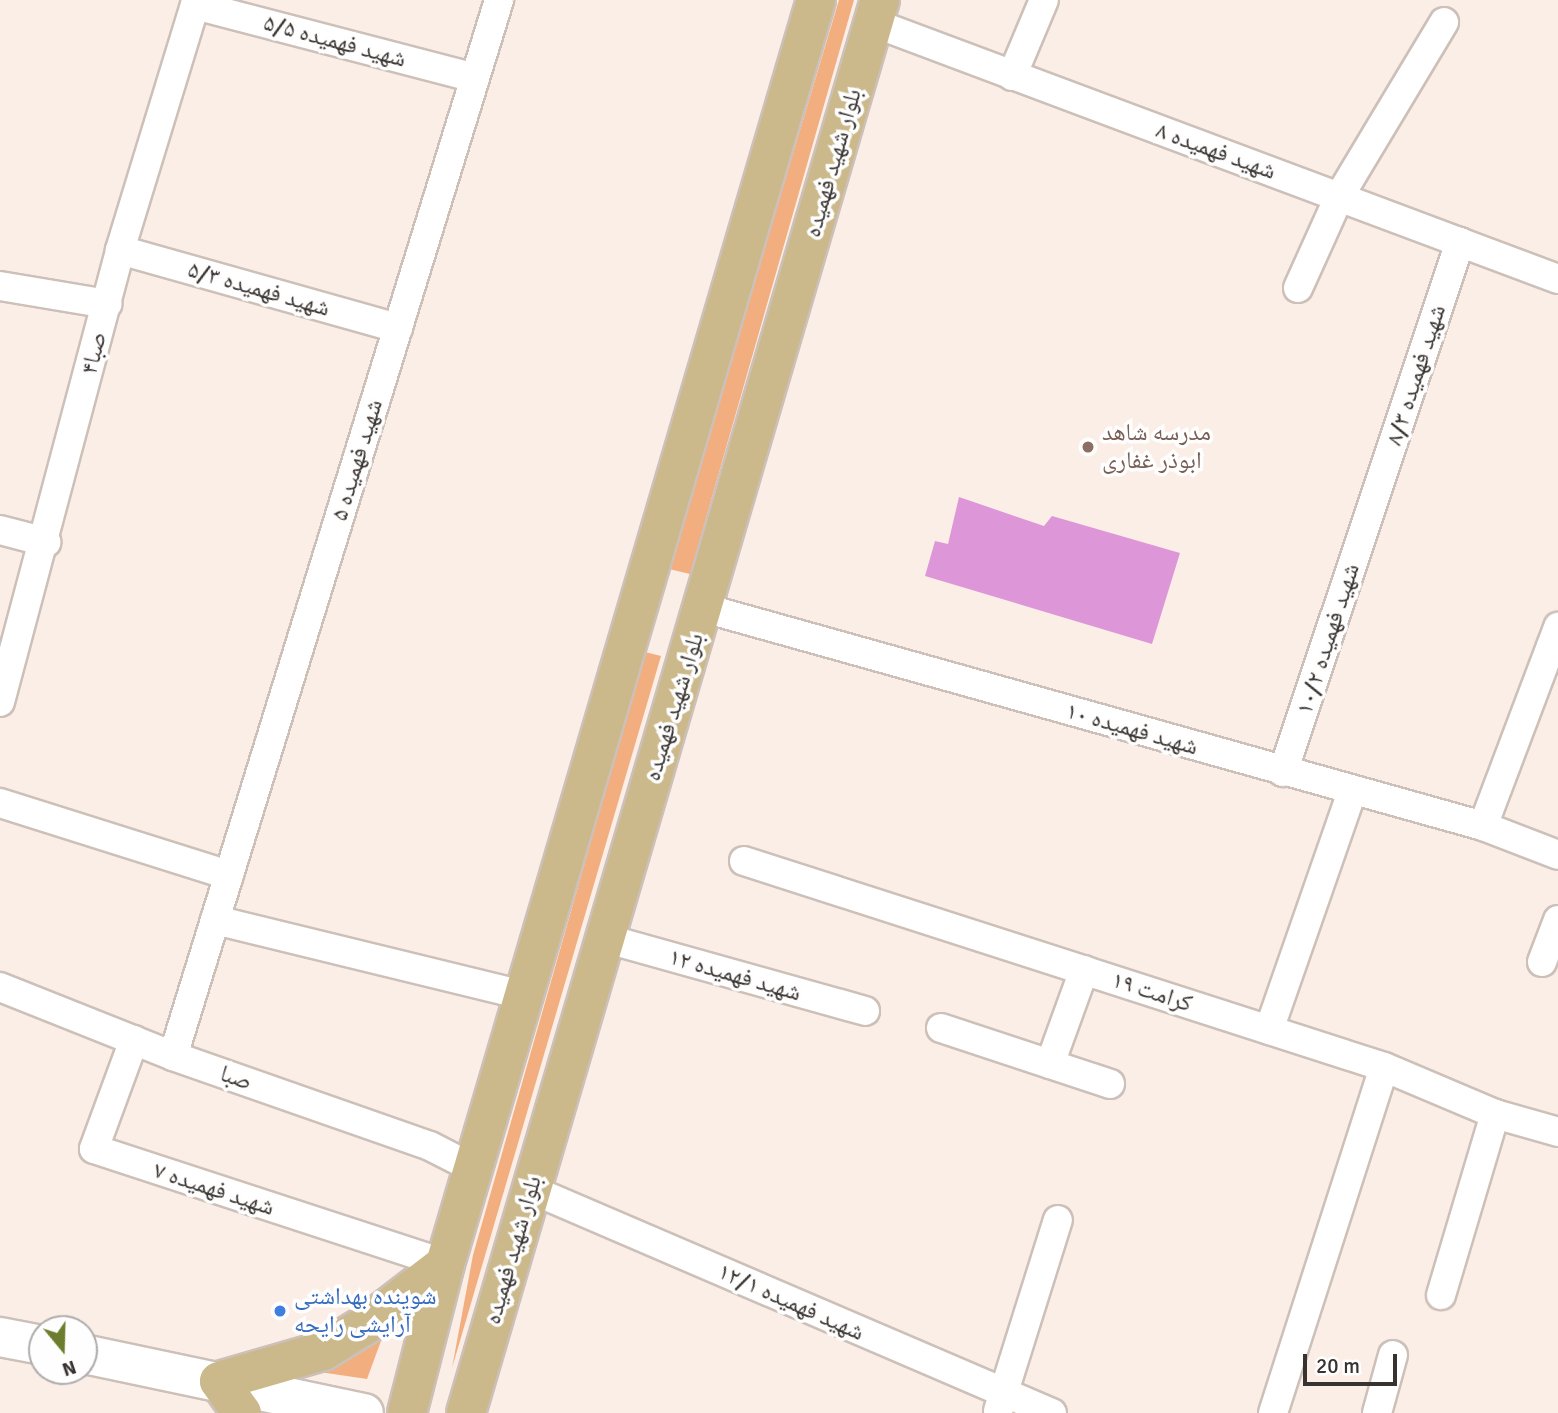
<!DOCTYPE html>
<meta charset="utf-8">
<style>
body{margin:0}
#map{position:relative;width:1558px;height:1413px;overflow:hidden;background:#fbeee6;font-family:Signika,"Noto Naskh Arabic",sans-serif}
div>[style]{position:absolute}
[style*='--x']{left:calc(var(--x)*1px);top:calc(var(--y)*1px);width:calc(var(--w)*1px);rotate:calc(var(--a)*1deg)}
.green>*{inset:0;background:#f2ae7f}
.building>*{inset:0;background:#dd97d9}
.roads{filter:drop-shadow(2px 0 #ccc0b8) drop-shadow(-2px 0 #ccc0b8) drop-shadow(0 2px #ccc0b8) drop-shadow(0 -2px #ccc0b8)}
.street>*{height:28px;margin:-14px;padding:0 14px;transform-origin:14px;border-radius:14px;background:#fff}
.secondary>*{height:38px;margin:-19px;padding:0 19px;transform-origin:19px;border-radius:19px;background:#fff}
.primary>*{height:38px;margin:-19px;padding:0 19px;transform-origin:19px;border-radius:19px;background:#cbb98b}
.dots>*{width:19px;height:19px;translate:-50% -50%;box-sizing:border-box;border:4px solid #fefefe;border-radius:50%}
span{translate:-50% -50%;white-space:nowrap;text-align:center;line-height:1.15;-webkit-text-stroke:7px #fefefe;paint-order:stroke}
.street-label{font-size:24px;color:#383330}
.education-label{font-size:24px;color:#785e54}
.left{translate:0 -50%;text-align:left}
.shop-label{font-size:24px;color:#366cbe}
.north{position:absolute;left:28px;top:1315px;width:70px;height:70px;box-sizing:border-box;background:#fefefe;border:2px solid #afadac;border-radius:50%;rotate:161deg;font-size:19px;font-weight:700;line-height:28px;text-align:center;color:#383330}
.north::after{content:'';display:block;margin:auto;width:24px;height:32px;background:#6c7e2e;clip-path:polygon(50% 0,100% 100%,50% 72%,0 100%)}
.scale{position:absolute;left:1303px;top:1354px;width:94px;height:32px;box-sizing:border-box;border:4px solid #383330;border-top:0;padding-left:9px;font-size:21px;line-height:24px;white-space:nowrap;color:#383330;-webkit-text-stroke:5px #fefefe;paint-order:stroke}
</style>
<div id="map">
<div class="green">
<div style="clip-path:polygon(839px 0,854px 0,690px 574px,669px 569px)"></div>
<div style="clip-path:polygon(645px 652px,661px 656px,452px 1368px,473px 1255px)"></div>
<div style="clip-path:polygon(388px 1322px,367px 1379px,306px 1370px)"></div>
</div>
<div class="building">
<div style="clip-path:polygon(959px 497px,1044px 526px,1052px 516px,1180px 553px,1152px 644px,925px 576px,935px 541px,948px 544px)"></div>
</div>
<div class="roads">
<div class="street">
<div style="--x:874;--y:23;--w:730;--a:20.52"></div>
<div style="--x:1012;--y:76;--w:82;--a:-67.2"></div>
<div style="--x:120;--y:250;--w:289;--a:15.7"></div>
<div style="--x:0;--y:286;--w:109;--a:9.5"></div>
<div style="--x:1298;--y:288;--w:100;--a:-65.7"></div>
<div style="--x:1339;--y:197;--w:204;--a:-59"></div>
<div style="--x:0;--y:530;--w:48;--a:14.6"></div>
<div style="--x:704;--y:608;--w:809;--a:15.63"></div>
<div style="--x:1483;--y:826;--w:80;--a:21.1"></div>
<div style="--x:0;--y:702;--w:468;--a:-75.1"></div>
<div style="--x:120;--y:250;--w:256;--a:-73"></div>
<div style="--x:195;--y:5;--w:289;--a:14.6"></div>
<div style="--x:1283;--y:772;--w:559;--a:-71.53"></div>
<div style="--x:0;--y:803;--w:240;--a:17.5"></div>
<div style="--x:1483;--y:826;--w:213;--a:-69.3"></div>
<div style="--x:744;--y:861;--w:672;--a:17.84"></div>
<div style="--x:1384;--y:1067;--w:121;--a:22.9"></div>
<div style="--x:1495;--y:1114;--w:66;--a:15.9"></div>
<div style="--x:215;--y:920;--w:317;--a:13.7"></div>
<div style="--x:604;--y:938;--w:271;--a:15.6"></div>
<div style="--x:1542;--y:962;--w:45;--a:-69.1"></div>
<div style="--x:0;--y:987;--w:186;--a:21.7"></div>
<div style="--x:173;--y:1056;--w:272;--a:19.3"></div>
<div style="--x:430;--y:1146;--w:48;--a:27.1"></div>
<div style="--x:941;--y:1028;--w:178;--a:18.3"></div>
<div style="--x:1269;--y:1030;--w:253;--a:-70.8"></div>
<div style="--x:134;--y:1040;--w:116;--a:110.2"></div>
<div style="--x:94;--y:1149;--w:369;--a:18.1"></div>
<div style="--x:173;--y:1056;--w:1105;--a:-72.84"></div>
<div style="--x:1050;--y:1064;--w:100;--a:-70.1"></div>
<div style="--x:530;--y:1189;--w:568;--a:23.23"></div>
<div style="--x:1441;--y:1295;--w:189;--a:-73.4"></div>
<div style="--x:998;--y:1411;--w:200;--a:-72.6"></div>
<div style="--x:1273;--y:1413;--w:363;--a:-72.2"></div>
<div style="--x:1377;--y:1413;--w:60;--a:-74.6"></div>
</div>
<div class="secondary">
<div style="--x:0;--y:1337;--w:43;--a:10.8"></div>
<div style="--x:84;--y:1354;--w:286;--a:11.9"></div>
</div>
<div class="primary">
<div style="--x:242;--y:1413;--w:39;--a:-126"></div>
<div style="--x:219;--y:1381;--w:108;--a:-16.1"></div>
<div style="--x:323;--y:1351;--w:52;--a:-31.5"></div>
<div style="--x:367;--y:1324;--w:98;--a:-37.6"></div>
<div style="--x:407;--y:1413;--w:154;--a:-75.7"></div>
<div style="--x:445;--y:1264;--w:1317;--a:-73.64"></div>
<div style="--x:466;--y:1413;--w:1472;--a:-73.67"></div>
</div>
</div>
<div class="dots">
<div style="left:1088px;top:447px;background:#8d6e63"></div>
<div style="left:280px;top:1311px;background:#3f7fe0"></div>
</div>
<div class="street-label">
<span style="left:335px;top:41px;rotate:15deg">شهید فهمیده ۵/۵</span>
<span style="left:1216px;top:151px;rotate:20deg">شهید فهمیده ۸</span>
<span style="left:833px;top:163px;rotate:-74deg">بلوار شهید فهمیده</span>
<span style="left:259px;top:289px;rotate:16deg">شهید فهمیده ۵/۳</span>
<span style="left:94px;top:353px;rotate:-76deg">صبا۴</span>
<span style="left:1416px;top:375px;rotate:-72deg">شهید فهمیده ۸/۳</span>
<span style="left:357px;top:460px;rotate:-73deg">شهید فهمیده ۵</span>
<span style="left:1328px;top:639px;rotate:-72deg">شهید فهمیده ۱۰/۲</span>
<span style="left:674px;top:707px;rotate:-73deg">بلوار شهید فهمیده</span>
<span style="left:1132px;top:729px;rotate:16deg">شهید فهمیده ۱۰</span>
<span style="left:735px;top:975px;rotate:16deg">شهید فهمیده ۱۲</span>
<span style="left:1152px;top:992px;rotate:18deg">کرامت ۱۹</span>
<span style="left:236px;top:1078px;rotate:19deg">صبا</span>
<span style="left:214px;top:1189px;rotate:18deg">شهید فهمیده ۷</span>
<span style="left:513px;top:1250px;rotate:-74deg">بلوار شهید فهمیده</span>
<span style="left:791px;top:1302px;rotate:24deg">شهید فهمیده ۱۲/۱</span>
</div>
<div class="education-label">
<span class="left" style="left:1102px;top:447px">مدرسه شاهد<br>ابوذر غفاری</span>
</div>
<div class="shop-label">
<span class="left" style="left:294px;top:1311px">شوینده بهداشتی<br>آرایشی رایحه</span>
</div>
<div class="north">N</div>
<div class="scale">20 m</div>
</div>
